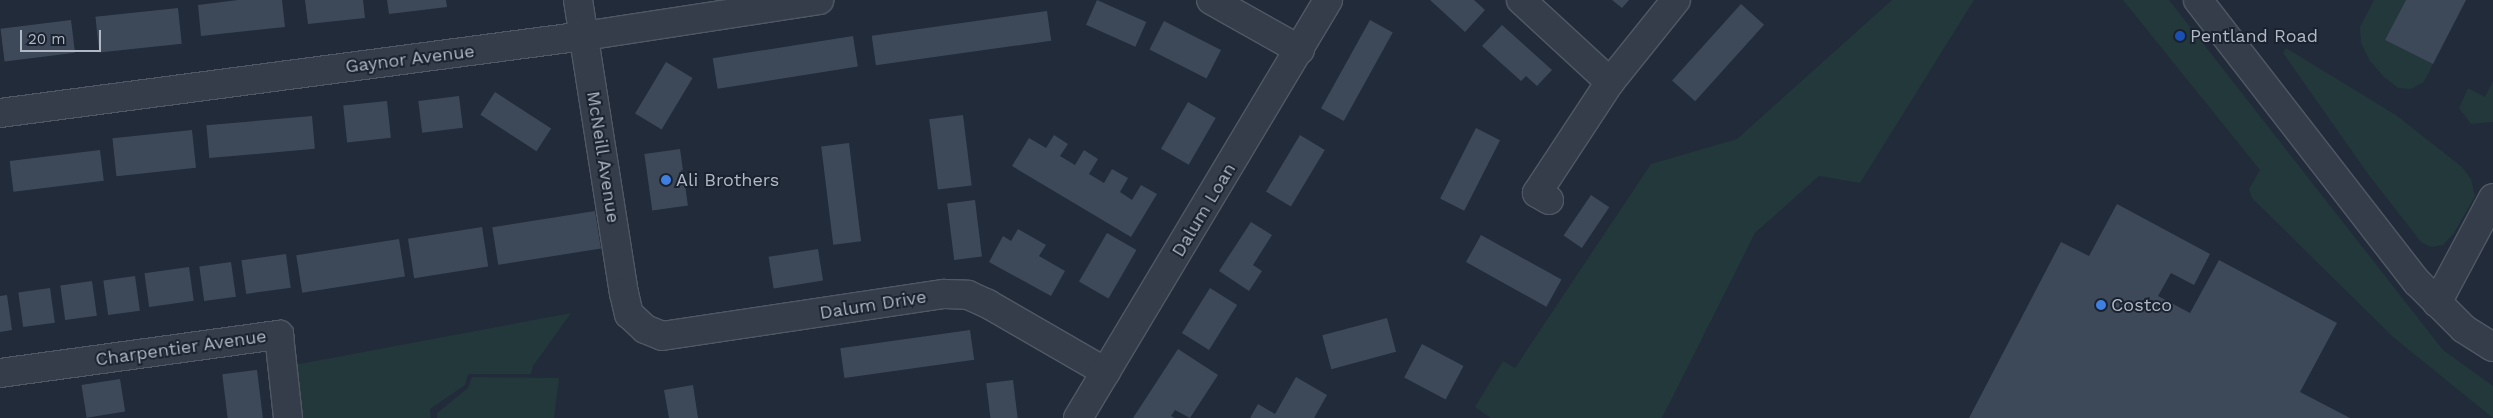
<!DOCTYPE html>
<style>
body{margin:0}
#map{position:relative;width:2493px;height:418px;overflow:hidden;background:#212b3a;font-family:"Work Sans",sans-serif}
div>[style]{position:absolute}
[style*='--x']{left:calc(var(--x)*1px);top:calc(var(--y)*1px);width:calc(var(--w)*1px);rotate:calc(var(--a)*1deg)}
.green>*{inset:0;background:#23383b}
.building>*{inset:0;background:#3d4959;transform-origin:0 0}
.roads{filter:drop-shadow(1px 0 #505865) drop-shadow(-1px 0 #505865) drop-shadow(0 1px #505865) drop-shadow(0 -1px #505865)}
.minor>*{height:28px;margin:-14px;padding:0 14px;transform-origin:14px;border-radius:14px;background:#353d4a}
.dots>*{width:14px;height:14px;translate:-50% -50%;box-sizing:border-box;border:2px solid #1a222f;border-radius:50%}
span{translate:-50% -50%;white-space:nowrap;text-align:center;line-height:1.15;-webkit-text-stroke:4px #1a222f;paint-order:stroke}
.poi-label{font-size:18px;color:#b0b8c6}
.left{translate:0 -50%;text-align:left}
.street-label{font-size:18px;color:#b0b8c6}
.scale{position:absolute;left:20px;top:30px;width:81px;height:22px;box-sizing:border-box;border:2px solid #b0b8c6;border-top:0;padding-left:6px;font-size:15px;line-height:18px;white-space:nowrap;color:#b0b8c6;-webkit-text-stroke:4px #1a222f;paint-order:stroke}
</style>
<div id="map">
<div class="green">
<div style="clip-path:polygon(1892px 0,1974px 0,1860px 183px,1819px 176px,1755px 233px,1662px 418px,1491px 418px,1475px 407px,1503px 361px,1515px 368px,1651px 164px,1737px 139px)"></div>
<div style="clip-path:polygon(2123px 0,2169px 0,2443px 350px,2493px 386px,2493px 418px,2393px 337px,2252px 198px,2249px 189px,2260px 170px)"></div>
<div style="clip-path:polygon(2374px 0,2406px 0,2385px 40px,2433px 64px,2424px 82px,2411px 89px,2398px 88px,2384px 77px,2370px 61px,2361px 43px,2360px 27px)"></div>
<div style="clip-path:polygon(2286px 48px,2396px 115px,2462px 167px,2471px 179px,2475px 196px,2454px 233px,2443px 245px,2431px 247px,2421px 242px,2368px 174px,2283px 53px)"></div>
<div style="clip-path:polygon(2493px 81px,2493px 122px,2471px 124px,2459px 108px,2468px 88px,2485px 97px)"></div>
<div style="clip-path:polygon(571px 313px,533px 366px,531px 374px,468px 374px,465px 385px,430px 409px,431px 418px,297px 418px,294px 365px)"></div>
<div style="clip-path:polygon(472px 377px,559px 378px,554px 418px,437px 418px,437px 413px,468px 388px)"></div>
</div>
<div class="building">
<div style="clip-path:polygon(238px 0,282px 0,285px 27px,201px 36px,198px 5px)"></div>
<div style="clip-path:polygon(305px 0,363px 0,365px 18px,308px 24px)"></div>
<div style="clip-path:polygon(387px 0,446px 0,447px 7px,389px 14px)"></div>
<div style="left:1097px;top:0;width:54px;height:27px;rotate:24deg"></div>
<div style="clip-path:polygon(1430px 0,1474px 0,1485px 10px,1465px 32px)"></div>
<div style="clip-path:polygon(1612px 0,1629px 0,1622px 8px)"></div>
<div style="clip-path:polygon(2406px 0,2466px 0,2433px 64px,2385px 40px)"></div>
<div style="left:1741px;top:4px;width:31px;height:103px;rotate:42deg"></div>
<div style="left:178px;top:8px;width:36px;height:83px;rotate:84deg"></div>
<div style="left:1047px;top:11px;width:30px;height:177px;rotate:82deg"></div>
<div style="left:71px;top:20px;width:33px;height:71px;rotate:83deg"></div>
<div style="left:1370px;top:20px;width:26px;height:101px;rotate:29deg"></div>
<div style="left:1164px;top:21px;width:64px;height:32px;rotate:27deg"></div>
<div style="clip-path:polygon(1502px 25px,1552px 70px,1537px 86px,1526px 76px,1521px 81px,1482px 46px)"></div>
<div style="left:853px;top:36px;width:31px;height:142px;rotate:81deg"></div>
<div style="left:666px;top:62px;width:31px;height:60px;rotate:31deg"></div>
<div style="left:495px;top:92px;width:67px;height:27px;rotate:33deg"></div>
<div style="left:459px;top:96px;width:32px;height:41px;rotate:83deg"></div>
<div style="left:387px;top:101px;width:37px;height:44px;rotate:84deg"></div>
<div style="left:1188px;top:102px;width:32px;height:54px;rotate:30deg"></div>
<div style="left:963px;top:115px;width:71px;height:34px;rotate:83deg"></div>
<div style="left:312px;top:116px;width:33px;height:106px;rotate:85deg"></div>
<div style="left:1476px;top:128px;width:27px;height:79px;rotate:27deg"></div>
<div style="left:192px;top:130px;width:38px;height:80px;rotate:84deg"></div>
<div style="clip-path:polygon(1054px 135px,1068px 144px,1060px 156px,1075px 165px,1084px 150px,1098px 159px,1089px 174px,1104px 183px,1112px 169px,1128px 178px,1120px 192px,1132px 200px,1141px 185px,1157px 194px,1131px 237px,1012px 166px,1029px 138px,1046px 148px)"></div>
<div style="left:1300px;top:135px;width:29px;height:66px;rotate:31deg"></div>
<div style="left:849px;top:143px;width:99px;height:28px;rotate:83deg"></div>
<div style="left:680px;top:149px;width:57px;height:36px;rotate:82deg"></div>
<div style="left:100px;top:150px;width:31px;height:91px;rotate:83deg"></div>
<div style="left:1591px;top:195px;width:22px;height:49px;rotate:34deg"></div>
<div style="left:975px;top:200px;width:57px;height:28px;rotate:83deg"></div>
<div style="clip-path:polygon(2117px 204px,2210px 254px,2194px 285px,2171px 273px,2158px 296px,2190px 313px,2219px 260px,2337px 323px,2300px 392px,2350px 418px,1969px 418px,2061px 242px,2089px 256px)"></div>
<div style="left:595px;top:211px;width:38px;height:104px;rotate:81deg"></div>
<div style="clip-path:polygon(1251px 222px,1272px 235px,1253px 265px,1262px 271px,1249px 291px,1219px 271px)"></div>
<div style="left:482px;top:227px;width:40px;height:75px;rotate:81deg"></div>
<div style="clip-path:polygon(1018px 229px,1046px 245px,1039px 256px,1065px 271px,1051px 296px,989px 262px,1003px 236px,1011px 241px)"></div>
<div style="left:1107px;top:233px;width:34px;height:56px;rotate:30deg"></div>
<div style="left:1481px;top:235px;width:92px;height:31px;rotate:29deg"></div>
<div style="left:399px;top:239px;width:38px;height:104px;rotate:81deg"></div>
<div style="left:818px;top:249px;width:32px;height:50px;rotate:81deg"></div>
<div style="left:286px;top:254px;width:34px;height:45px;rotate:82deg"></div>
<div style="left:231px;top:262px;width:35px;height:32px;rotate:82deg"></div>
<div style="left:189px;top:267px;width:34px;height:45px;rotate:82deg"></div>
<div style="left:135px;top:276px;width:35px;height:32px;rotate:82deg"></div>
<div style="left:92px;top:281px;width:35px;height:32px;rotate:82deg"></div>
<div style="left:50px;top:288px;width:35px;height:32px;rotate:82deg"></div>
<div style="left:1210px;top:288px;width:32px;height:53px;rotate:32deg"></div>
<div style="clip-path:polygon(7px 295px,12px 330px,0 332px,0 296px)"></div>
<div style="left:1387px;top:318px;width:35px;height:67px;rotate:75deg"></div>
<div style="left:970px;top:330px;width:30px;height:131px;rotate:82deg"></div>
<div style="left:1422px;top:344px;width:47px;height:38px;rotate:28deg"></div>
<div style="clip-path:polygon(1178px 349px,1218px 375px,1190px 418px,1175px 410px,1171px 416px,1175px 418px,1133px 418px)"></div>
<div style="left:257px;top:370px;width:48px;height:35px;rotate:83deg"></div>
<div style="clip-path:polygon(1296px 377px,1327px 395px,1314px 418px,1250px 418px,1258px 404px,1275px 414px)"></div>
<div style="left:120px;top:379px;width:33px;height:39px;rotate:81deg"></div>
<div style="left:1013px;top:380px;width:38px;height:27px;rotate:83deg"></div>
<div style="clip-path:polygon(693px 385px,698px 418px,669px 418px,664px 390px)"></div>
</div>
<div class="roads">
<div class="minor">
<div style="--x:578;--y:0;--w:297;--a:81.1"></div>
<div style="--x:624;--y:293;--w:22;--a:77"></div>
<div style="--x:629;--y:314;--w:22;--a:43"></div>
<div style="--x:645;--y:329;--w:18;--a:22"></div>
<div style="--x:662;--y:336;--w:285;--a:-8.5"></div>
<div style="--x:944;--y:294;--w:24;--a:2"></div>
<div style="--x:968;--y:295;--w:22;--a:24"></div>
<div style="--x:988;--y:304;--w:136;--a:30"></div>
<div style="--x:1211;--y:0;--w:102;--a:29.3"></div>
<div style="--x:1521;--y:0;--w:121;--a:42.7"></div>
<div style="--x:2198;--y:0;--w:357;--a:52.2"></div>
<div style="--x:2417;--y:282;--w:66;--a:45"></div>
<div style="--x:2464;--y:329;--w:34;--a:32"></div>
<div style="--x:0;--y:113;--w:589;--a:-7.51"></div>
<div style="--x:584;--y:36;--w:238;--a:-8.7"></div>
<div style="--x:1549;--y:200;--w:14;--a:-150"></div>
<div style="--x:1537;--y:193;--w:133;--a:-56.7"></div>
<div style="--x:1610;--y:82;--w:105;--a:-51.2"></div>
<div style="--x:2437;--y:303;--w:119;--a:-61.9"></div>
<div style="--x:0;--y:373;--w:282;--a:-7.8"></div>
<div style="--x:279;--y:335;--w:83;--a:83.8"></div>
<div style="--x:1078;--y:418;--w:487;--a:-59.1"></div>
</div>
</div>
<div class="dots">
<div style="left:2180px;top:36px;background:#1a4fb4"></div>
<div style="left:666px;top:180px;background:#3f7fe0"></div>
<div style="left:2101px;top:305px;background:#3f7fe0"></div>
</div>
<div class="poi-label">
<span class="left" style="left:2190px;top:36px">Pentland Road</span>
<span class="left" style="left:676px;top:180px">Ali Brothers</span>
<span class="left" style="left:2111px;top:305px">Costco</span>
</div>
<div class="street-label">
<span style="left:410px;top:59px;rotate:-7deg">Gaynor Avenue</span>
<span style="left:603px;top:157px;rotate:81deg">McNeill Avenue</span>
<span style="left:1204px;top:210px;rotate:-59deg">Dalum Loan</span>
<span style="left:873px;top:305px;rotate:-9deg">Dalum Drive</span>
<span style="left:181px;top:348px;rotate:-8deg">Charpentier Avenue</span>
</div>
<div class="scale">20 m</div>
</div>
